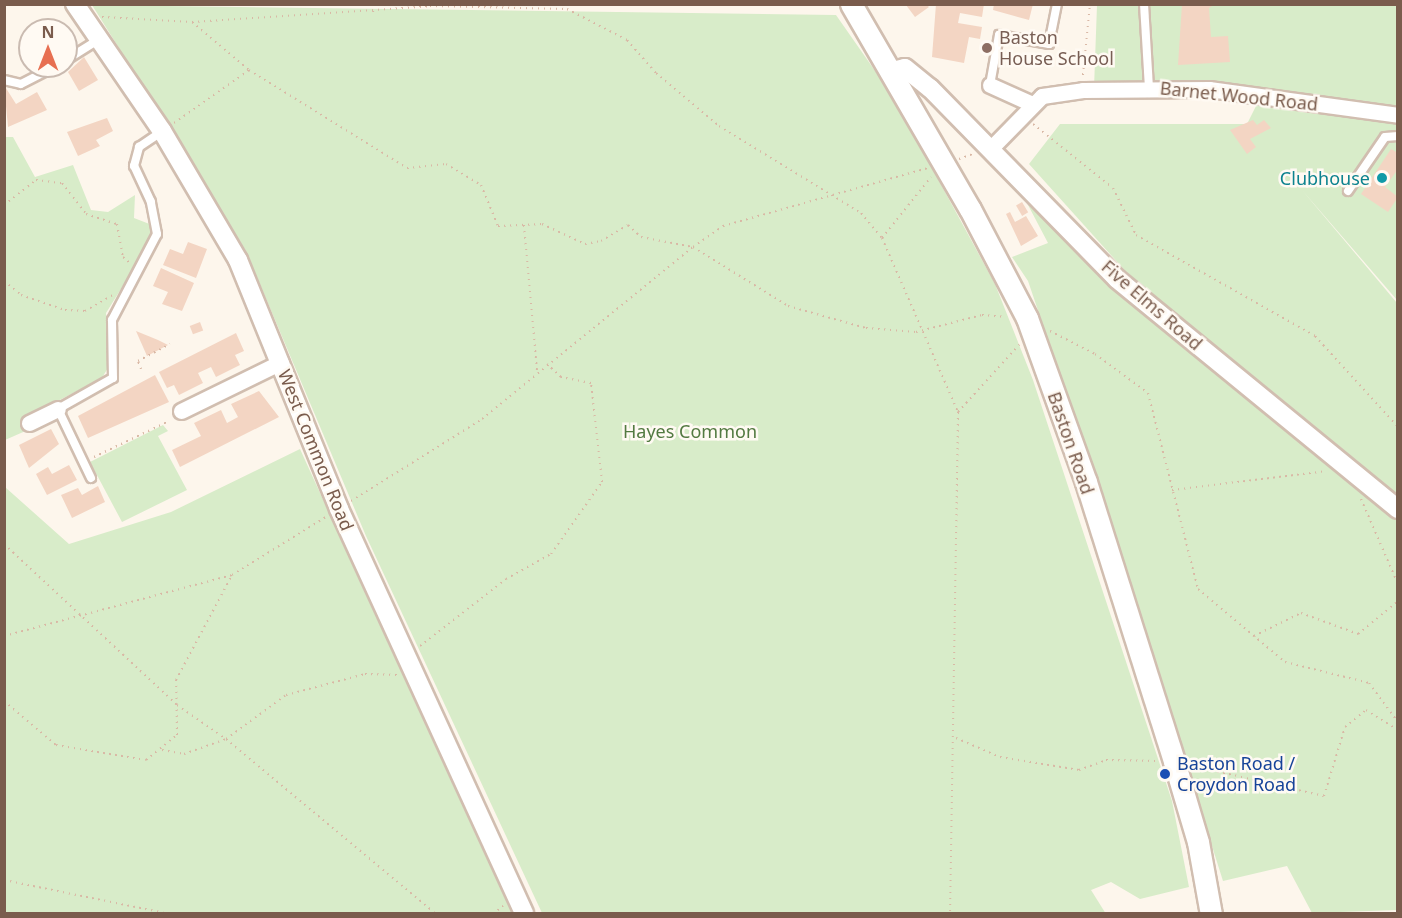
<!DOCTYPE html>
<style>
body{margin:0}
#map{position:relative;width:1402px;height:918px;overflow:hidden;background:#fdf6ec;font-family:"Noto Sans",sans-serif}
div>[style]{position:absolute}
[style*='--x']{left:calc(var(--x)*1px);top:calc(var(--y)*1px);width:calc(var(--w)*1px);rotate:calc(var(--a)*1deg)}
.green>*{inset:0;background:#d8ecc9}
.building>*{inset:0;background:#f3d5c3;transform-origin:0 0}
.path>*{height:2px;margin-top:-1px;transform-origin:0;background:repeating-linear-gradient(90deg,#d9b8a5 0 1.5px,transparent 0 6px)}
.roads{filter:drop-shadow(2px 0 #d1beb0) drop-shadow(-2px 0 #d1beb0) drop-shadow(0 2px #d1beb0) drop-shadow(0 -2px #d1beb0)}
.service>*{height:8px;margin:-4px;padding:0 4px;transform-origin:4px;border-radius:4px;background:#fff}
.minor>*{height:15px;margin:-7.5px;padding:0 7.5px;transform-origin:7.5px;border-radius:7.5px;background:#fff}
.tertiary>*{height:18px;margin:-9px;padding:0 9px;transform-origin:9px;border-radius:9px;background:#fff}
.secondary>*{height:21px;margin:-10.5px;padding:0 10.5px;transform-origin:10.5px;border-radius:10.5px;background:#fff}
.dots>*{width:16px;height:16px;translate:-50% -50%;box-sizing:border-box;border:3px solid #fffaf3;border-radius:50%}
span{translate:-50% -50%;white-space:nowrap;text-align:center;line-height:1.15;-webkit-text-stroke:5px #fffaf3;paint-order:stroke}
.education-label{font-size:18px;color:#785e54}
.left{translate:0 -50%;text-align:left}
.street-label{font-size:18px;color:#7a5c4d}
.culture-label{font-size:18px;color:#0d838f}
.right{translate:-100% -50%;text-align:right}
.park-label{font-size:18px;color:#537a41}
.transit-label{font-size:18px;color:#164399}
.frame{position:absolute;inset:0;border:6px solid #7a5c4d;pointer-events:none}
.north{position:absolute;left:18px;top:18px;width:60px;height:60px;box-sizing:border-box;background:#fffaf3;border:2px solid #cabbb1;border-radius:50%;rotate:0deg;font-size:16px;font-weight:700;line-height:24px;text-align:center;color:#7a5c4d}
.north::after{content:'';display:block;margin:auto;width:21px;height:27px;background:#e76f51;clip-path:polygon(50% 0,100% 100%,50% 72%,0 100%)}
</style>
<div id="map">
<div class="green">
<div style="clip-path:polygon(92px 5px,836px 15px,894px 98px,995px 284px,1033px 380px,1172px 801px,1189px 887px,1140px 899px,1111px 882px,1091px 890px,1106px 914px,542px 913px,366px 536px,246px 251px)"></div>
<div style="clip-path:polygon(1097px 5px,1397px 5px,1397px 106px,1206px 81px,1094px 88px)"></div>
<div style="clip-path:polygon(1258px 102px,1397px 122px,1397px 300px,1302px 190px,1397px 303px,1397px 496px,1128px 274px,1029px 164px,1060px 124px,1247px 124px)"></div>
<div style="clip-path:polygon(5px 137px,13px 137px,35px 177px,73px 165px,91px 210px,108px 212px,135px 195px,134px 218px,152px 225px,152px 239px,106px 313px,109px 366px,102px 378px,25px 418px,30px 429px,5px 440px)"></div>
<div style="clip-path:polygon(1017px 184px,1131px 302px,1397px 519px,1397px 910px,1312px 913px,1287px 866px,1223px 881px,1107px 513px,1028px 281px,1012px 257px,1048px 243px)"></div>
<div style="clip-path:polygon(163px 425px,168px 431px,158px 436px,187px 490px,122px 522px,90px 462px)"></div>
<div style="clip-path:polygon(300px 449px,512px 913px,5px 913px,5px 487px,69px 544px,171px 512px)"></div>
</div>
<div class="building">
<div style="clip-path:polygon(936px 4px,984px 4px,982px 17px,960px 13px,958px 23px,982px 27px,980px 39px,969px 37px,964px 63px,932px 57px)"></div>
<div style="clip-path:polygon(994px 4px,1033px 4px,1029px 20px,993px 10px)"></div>
<div style="clip-path:polygon(1182px 4px,1215px 4px,1209px 8px,1211px 37px,1228px 36px,1230px 62px,1178px 65px)"></div>
<div style="clip-path:polygon(906px 5px,927px 5px,929px 7px,915px 17px)"></div>
<div style="clip-path:polygon(66px 37px,74px 48px,66px 53px)"></div>
<div style="clip-path:polygon(84px 57px,98px 80px,79px 91px,68px 72px)"></div>
<div style="clip-path:polygon(4px 85px,16px 104px,37px 92px,47px 110px,8px 127px)"></div>
<div style="clip-path:polygon(107px 118px,113px 131px,96px 140px,100px 146px,78px 156px,67px 132px)"></div>
<div style="clip-path:polygon(1253px 120px,1257px 125px,1264px 120px,1271px 128px,1250px 139px,1256px 147px,1247px 154px,1230px 130px)"></div>
<div style="clip-path:polygon(1391px 149px,1398px 153px,1398px 169px,1385px 187px,1398px 197px,1388px 212px,1361px 194px)"></div>
<div style="left:1022px;top:202px;width:12px;height:7px;rotate:59deg"></div>
<div style="clip-path:polygon(1010px 212px,1015px 222px,1026px 216px,1038px 236px,1021px 246px,1006px 214px)"></div>
<div style="clip-path:polygon(188px 242px,207px 249px,196px 278px,163px 265px,170px 249px,183px 254px)"></div>
<div style="clip-path:polygon(161px 268px,194px 283px,182px 311px,162px 304px,168px 292px,153px 286px)"></div>
<div style="left:200px;top:322px;width:9px;height:11px;rotate:69deg"></div>
<div style="clip-path:polygon(136px 331px,158px 340px,168px 345px,147px 356px)"></div>
<div style="clip-path:polygon(236px 333px,244px 351px,235px 355px,240px 365px,216px 377px,211px 367px,198px 373px,203px 383px,179px 395px,174px 385px,167px 388px,159px 372px)"></div>
<div style="clip-path:polygon(155px 375px,169px 402px,88px 438px,78px 416px)"></div>
<div style="clip-path:polygon(259px 391px,279px 417px,180px 467px,172px 450px,201px 436px,194px 423px,221px 410px,227px 423px,238px 417px,231px 404px)"></div>
<div style="clip-path:polygon(51px 429px,59px 444px,29px 468px,19px 445px)"></div>
<div style="clip-path:polygon(69px 465px,77px 480px,47px 495px,36px 474px,48px 467px,52px 474px)"></div>
<div style="clip-path:polygon(98px 486px,105px 502px,72px 518px,61px 495px,78px 488px,82px 495px)"></div>
</div>
<div class="path">
<div style="--x:373;--y:12;--w:8;--a:-76"></div>
<div style="--x:102;--y:17;--w:90;--a:3.2"></div>
<div style="--x:192;--y:22;--w:239;--a:-3.8"></div>
<div style="--x:430;--y:6;--w:137;--a:1.3"></div>
<div style="--x:567;--y:9;--w:68;--a:27.3"></div>
<div style="--x:627;--y:40;--w:44;--a:48.7"></div>
<div style="--x:656;--y:73;--w:82;--a:40.1"></div>
<div style="--x:719;--y:126;--w:167;--a:31.5"></div>
<div style="--x:861;--y:213;--w:33;--a:50"></div>
<div style="--x:882;--y:238;--w:190;--a:66.4"></div>
<div style="--x:958;--y:412;--w:502;--a:90.91"></div>
<div style="--x:192;--y:22;--w:75;--a:40.1"></div>
<div style="--x:1083;--y:75;--w:71;--a:-84.4"></div>
<div style="--x:174;--y:123;--w:92;--a:-35.2"></div>
<div style="--x:249;--y:70;--w:186;--a:31.8"></div>
<div style="--x:407;--y:168;--w:39;--a:-6"></div>
<div style="--x:446;--y:164;--w:41;--a:31"></div>
<div style="--x:481;--y:185;--w:44;--a:67.5"></div>
<div style="--x:498;--y:226;--w:44;--a:-2.6"></div>
<div style="--x:542;--y:224;--w:47;--a:24.9"></div>
<div style="--x:585;--y:244;--w:16;--a:-11"></div>
<div style="--x:601;--y:241;--w:31;--a:-31"></div>
<div style="--x:628;--y:225;--w:18;--a:43"></div>
<div style="--x:641;--y:237;--w:53;--a:10.9"></div>
<div style="--x:693;--y:247;--w:37;--a:-35"></div>
<div style="--x:723;--y:226;--w:213;--a:-15.8"></div>
<div style="--x:1033;--y:124;--w:102;--a:38.7"></div>
<div style="--x:1113;--y:188;--w:52;--a:63.9"></div>
<div style="--x:1136;--y:235;--w:206;--a:29.4"></div>
<div style="--x:1315;--y:336;--w:123;--a:47.6"></div>
<div style="--x:959;--y:159;--w:15;--a:-20"></div>
<div style="--x:4;--y:205;--w:41;--a:-38"></div>
<div style="--x:36;--y:180;--w:26;--a:7"></div>
<div style="--x:62;--y:183;--w:39;--a:52"></div>
<div style="--x:86;--y:214;--w:33;--a:18"></div>
<div style="--x:117;--y:224;--w:34;--a:80"></div>
<div style="--x:123;--y:257;--w:11;--a:41"></div>
<div style="--x:524;--y:225;--w:147;--a:84.9"></div>
<div style="--x:882;--y:238;--w:78;--a:-51.2"></div>
<div style="--x:4;--y:281;--w:22;--a:39"></div>
<div style="--x:21;--y:295;--w:46;--a:18.8"></div>
<div style="--x:65;--y:310;--w:20;--a:3"></div>
<div style="--x:85;--y:311;--w:32;--a:-30"></div>
<div style="--x:1050;--y:331;--w:51;--a:27.1"></div>
<div style="--x:1095;--y:354;--w:66;--a:36.3"></div>
<div style="--x:1148;--y:393;--w:202;--a:75.7"></div>
<div style="--x:1198;--y:589;--w:114;--a:40"></div>
<div style="--x:1285;--y:662;--w:87;--a:14"></div>
<div style="--x:1369;--y:683;--w:49;--a:53.4"></div>
<div style="--x:141;--y:369;--w:9;--a:-111"></div>
<div style="--x:138;--y:361;--w:36;--a:-28"></div>
<div style="--x:958;--y:412;--w:91;--a:-47.7"></div>
<div style="--x:94;--y:457;--w:83;--a:-25.6"></div>
<div style="--x:1172;--y:490;--w:156;--a:-7"></div>
<div style="--x:1361;--y:499;--w:93;--a:66.5"></div>
<div style="--x:351;--y:501;--w:155;--a:-32"></div>
<div style="--x:482;--y:419;--w:272;--a:-39.2"></div>
<div style="--x:693;--y:247;--w:112;--a:31.8"></div>
<div style="--x:788;--y:306;--w:81;--a:15.8"></div>
<div style="--x:866;--y:328;--w:50;--a:4.6"></div>
<div style="--x:916;--y:332;--w:68;--a:-14.4"></div>
<div style="--x:982;--y:315;--w:24;--a:5"></div>
<div style="--x:4;--y:544;--w:236;--a:42.9"></div>
<div style="--x:177;--y:705;--w:60;--a:34.8"></div>
<div style="--x:226;--y:739;--w:273;--a:39.8"></div>
<div style="--x:4;--y:636;--w:236;--a:-15"></div>
<div style="--x:232;--y:575;--w:110;--a:-31.7"></div>
<div style="--x:1254;--y:636;--w:52;--a:-26.1"></div>
<div style="--x:1301;--y:613;--w:61;--a:20.2"></div>
<div style="--x:1358;--y:634;--w:52;--a:-39.5"></div>
<div style="--x:420;--y:646;--w:109;--a:-37.9"></div>
<div style="--x:506;--y:579;--w:51;--a:-29.1"></div>
<div style="--x:551;--y:554;--w:88;--a:-54.7"></div>
<div style="--x:602;--y:482;--w:100;--a:-96.3"></div>
<div style="--x:591;--y:383;--w:31;--a:-169"></div>
<div style="--x:561;--y:377;--w:19;--a:-137"></div>
<div style="--x:4;--y:701;--w:68;--a:40.2"></div>
<div style="--x:56;--y:745;--w:91;--a:9.5"></div>
<div style="--x:146;--y:760;--w:40;--a:-39"></div>
<div style="--x:177;--y:735;--w:55;--a:-91"></div>
<div style="--x:176;--y:680;--w:119;--a:-61.9"></div>
<div style="--x:956;--y:738;--w:48;--a:23.4"></div>
<div style="--x:1000;--y:757;--w:80;--a:9.3"></div>
<div style="--x:1079;--y:770;--w:29;--a:-20"></div>
<div style="--x:1106;--y:760;--w:50;--a:1.1"></div>
<div style="--x:162;--y:750;--w:22;--a:10"></div>
<div style="--x:184;--y:754;--w:45;--a:-19.7"></div>
<div style="--x:226;--y:739;--w:74;--a:-36.3"></div>
<div style="--x:286;--y:695;--w:82;--a:-14.9"></div>
<div style="--x:365;--y:674;--w:32;--a:2"></div>
<div style="--x:1194;--y:766;--w:133;--a:13"></div>
<div style="--x:1324;--y:796;--w:72;--a:-73.1"></div>
<div style="--x:1345;--y:727;--w:27;--a:-39"></div>
<div style="--x:1366;--y:710;--w:38;--a:32"></div>
<div style="--x:4;--y:880;--w:169;--a:11.6"></div>
<div style="--x:493;--y:914;--w:13;--a:-39"></div>
</div>
<div class="roads">
<div class="service">
<div style="--x:1144;--y:4;--w:83;--a:86.6"></div>
<div style="--x:66;--y:60;--w:38;--a:-32"></div>
<div style="--x:4;--y:80;--w:17;--a:13"></div>
<div style="--x:21;--y:84;--w:39;--a:-27"></div>
<div style="--x:990;--y:85;--w:51;--a:-79.8"></div>
<div style="--x:999;--y:35;--w:51;--a:10.2"></div>
<div style="--x:1049;--y:44;--w:41;--a:-78.7"></div>
<div style="--x:1348;--y:191;--w:65;--a:-55.6"></div>
<div style="--x:1385;--y:137;--w:13;--a:-4"></div>
<div style="--x:91;--y:478;--w:76;--a:-115.6"></div>
<div style="--x:58;--y:409;--w:63;--a:-29.4"></div>
<div style="--x:113;--y:378;--w:58;--a:-91"></div>
<div style="--x:112;--y:320;--w:97;--a:-62.4"></div>
<div style="--x:157;--y:234;--w:33;--a:-101"></div>
<div style="--x:151;--y:202;--w:40;--a:-115"></div>
<div style="--x:134;--y:166;--w:20;--a:-75"></div>
<div style="--x:139;--y:147;--w:27;--a:-34"></div>
</div>
<div class="minor">
<div style="--x:990;--y:85;--w:46;--a:24.3"></div>
<div style="--x:993;--y:146;--w:70;--a:-45.6"></div>
<div style="--x:1042;--y:96;--w:41;--a:-8.3"></div>
<div style="--x:1083;--y:90;--w:126;--a:-0.5"></div>
<div style="--x:1209;--y:89;--w:191;--a:7.8"></div>
<div style="--x:181;--y:411;--w:111;--a:-26.1"></div>
<div style="--x:29;--y:423;--w:32;--a:-26"></div>
</div>
<div class="tertiary">
<div style="--x:75;--y:4;--w:154;--a:55.6"></div>
<div style="--x:162;--y:131;--w:150;--a:59.5"></div>
<div style="--x:238;--y:260;--w:269;--a:67.9"></div>
<div style="--x:339;--y:509;--w:445;--a:65.4"></div>
<div style="--x:893;--y:71;--w:12;--a:-14"></div>
<div style="--x:905;--y:68;--w:32;--a:39"></div>
<div style="--x:930;--y:88;--w:267;--a:45.6"></div>
<div style="--x:1117;--y:279;--w:363;--a:39.3"></div>
</div>
<div class="secondary">
<div style="--x:851;--y:4;--w:237;--a:59.9"></div>
<div style="--x:970;--y:209;--w:123;--a:62.4"></div>
<div style="--x:1027;--y:318;--w:174;--a:70.2"></div>
<div style="--x:1086;--y:482;--w:293;--a:72.5"></div>
<div style="--x:1174;--y:761;--w:84;--a:73.5"></div>
<div style="--x:1198;--y:842;--w:73;--a:79.8"></div>
</div>
</div>
<div class="dots">
<div style="left:987px;top:48px;background:#8d6e63"></div>
<div style="left:1382px;top:178px;background:#0f9aa8"></div>
<div style="left:1165px;top:774px;background:#1a4fb4"></div>
</div>
<div class="education-label">
<span class="left" style="left:999px;top:48px">Baston<br>House School</span>
</div>
<div class="street-label">
<span style="left:1239px;top:96px;rotate:6deg">Barnet Wood Road</span>
<span style="left:1152px;top:305px;rotate:41deg">Five Elms Road</span>
<span style="left:1071px;top:443px;rotate:71deg">Baston Road</span>
<span style="left:316px;top:450px;rotate:68deg">West Common Road</span>
</div>
<div class="culture-label">
<span class="right" style="left:1370px;top:178px">Clubhouse</span>
</div>
<div class="park-label">
<span style="left:690px;top:431px">Hayes Common</span>
</div>
<div class="transit-label">
<span class="left" style="left:1177px;top:774px">Baston Road /<br>Croydon Road</span>
</div>
<div class="frame"></div>
<div class="north">N</div>
</div>
